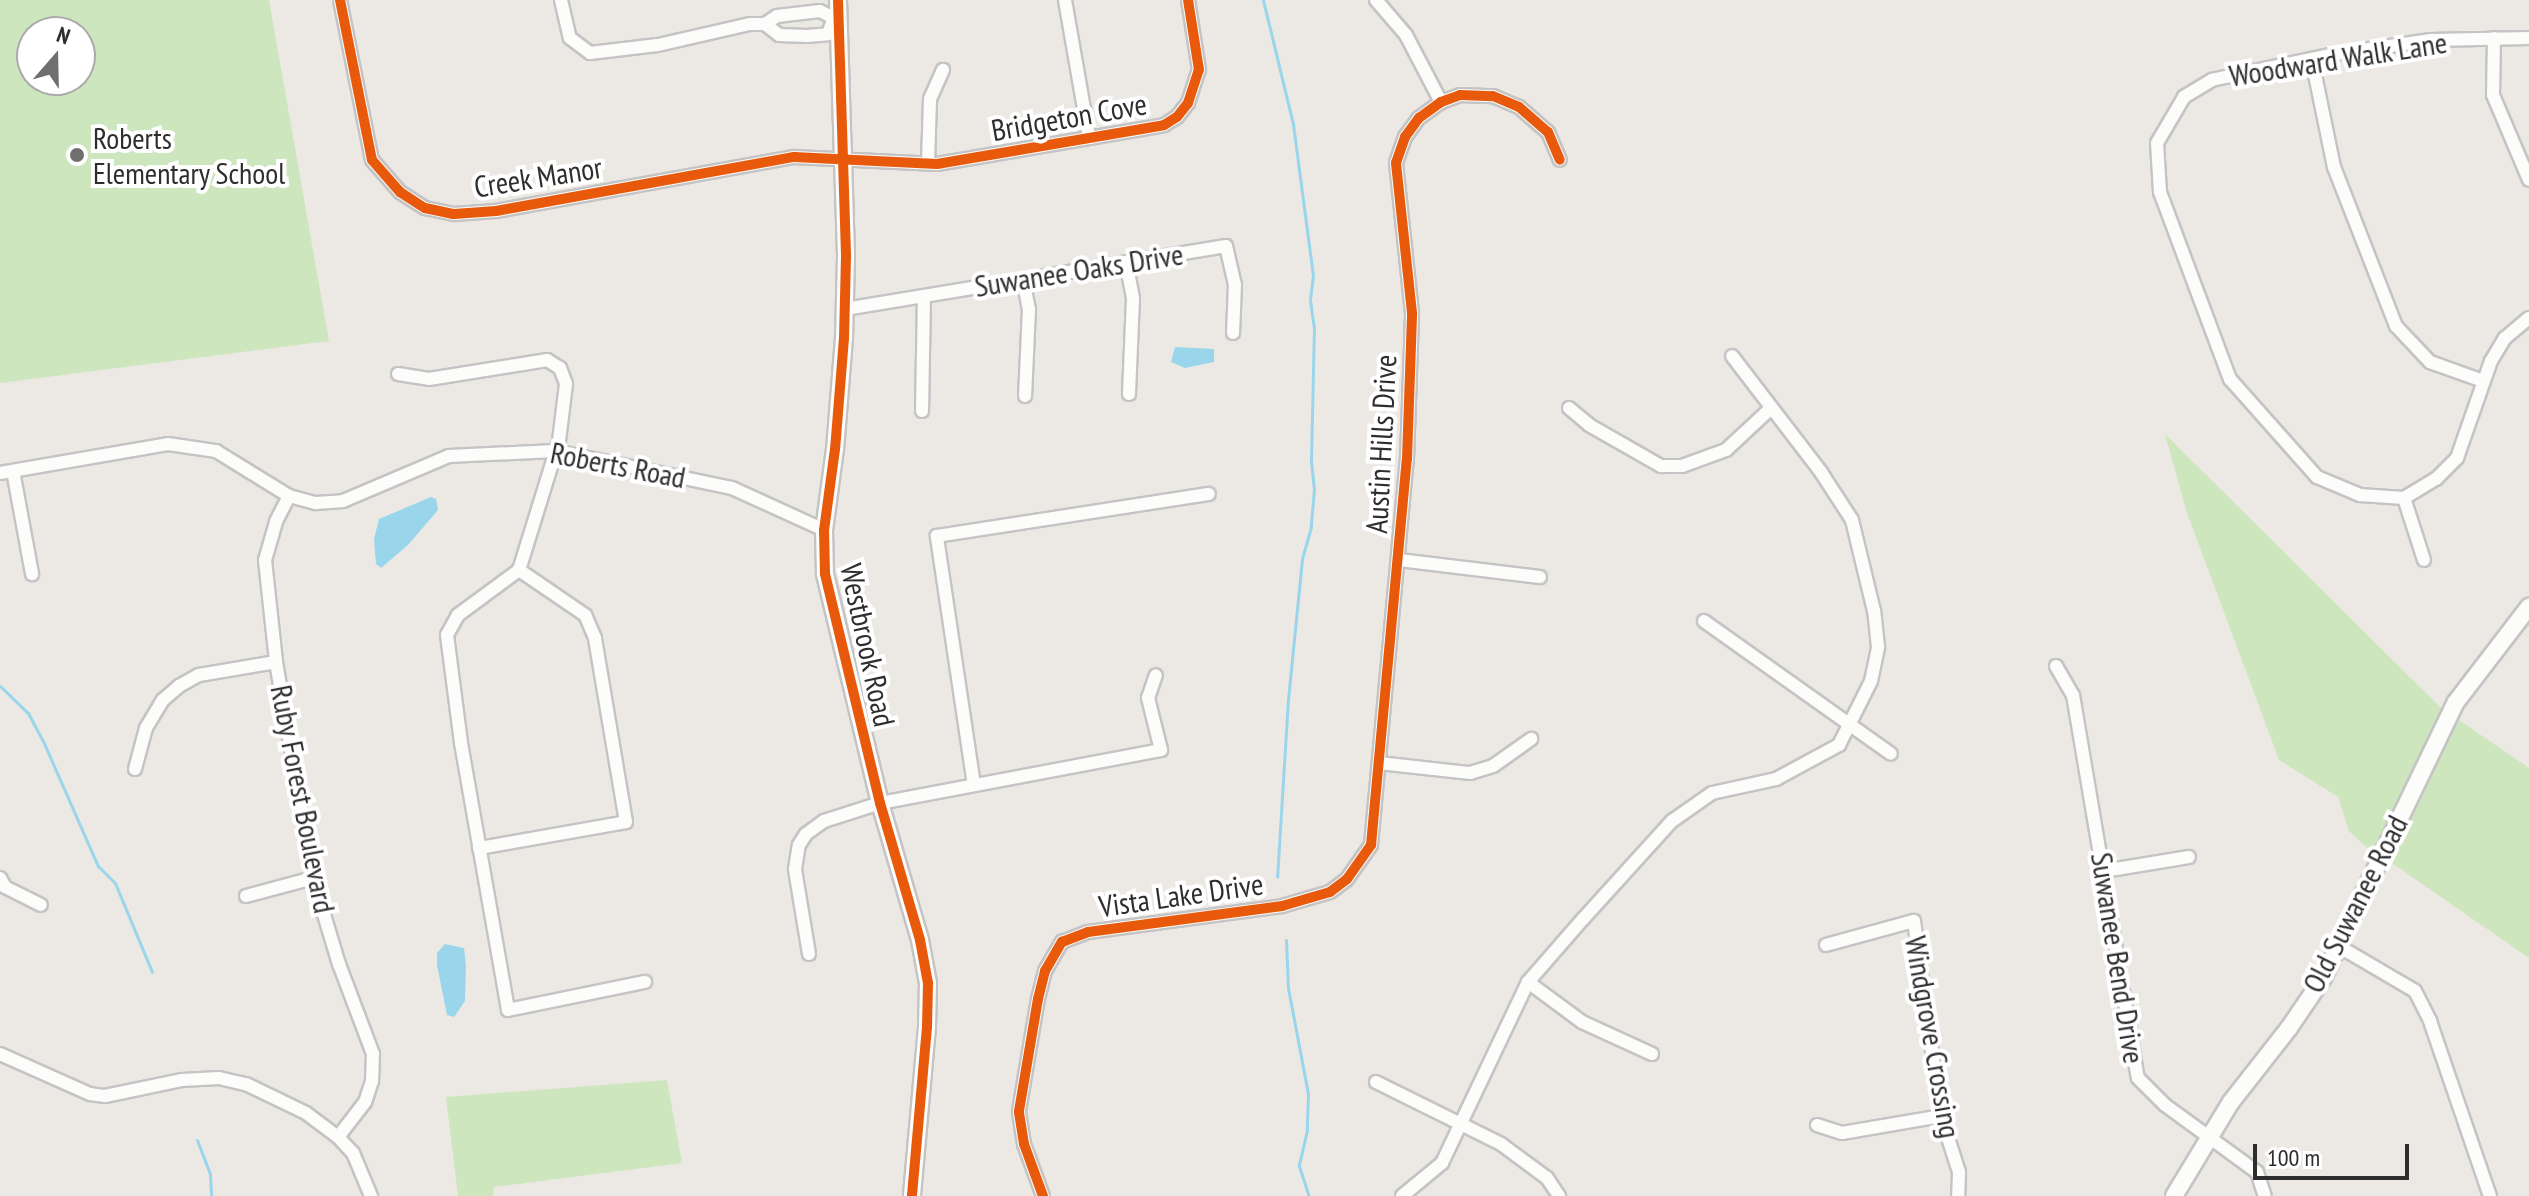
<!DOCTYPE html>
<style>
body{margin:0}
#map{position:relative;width:2529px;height:1196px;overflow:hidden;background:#ece8e4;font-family:"PT Sans Narrow",sans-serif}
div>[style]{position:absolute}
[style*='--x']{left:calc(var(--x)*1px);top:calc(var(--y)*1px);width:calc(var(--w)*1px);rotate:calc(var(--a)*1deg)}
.green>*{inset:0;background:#cee6be}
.water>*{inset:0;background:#99d6ec}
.stream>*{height:3px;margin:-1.5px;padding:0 1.5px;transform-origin:1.5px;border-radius:1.5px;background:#99d6ec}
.roads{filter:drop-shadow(2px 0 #c5c4c5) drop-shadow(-2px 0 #c5c4c5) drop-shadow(0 2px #c5c4c5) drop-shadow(0 -2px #c5c4c5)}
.minor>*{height:12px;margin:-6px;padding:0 6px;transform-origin:6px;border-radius:6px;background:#fcfcfb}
.tertiary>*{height:16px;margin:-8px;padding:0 8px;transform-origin:8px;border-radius:8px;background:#fcfcfb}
.cycleway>*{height:10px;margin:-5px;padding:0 5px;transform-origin:5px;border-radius:5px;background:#e8590c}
.dots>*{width:22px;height:22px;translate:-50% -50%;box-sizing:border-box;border:4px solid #fff;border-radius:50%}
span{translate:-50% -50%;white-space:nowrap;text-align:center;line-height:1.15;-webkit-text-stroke:8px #fff;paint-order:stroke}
.street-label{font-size:30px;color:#2e2e2e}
.poi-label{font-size:30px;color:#2e2e2e}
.left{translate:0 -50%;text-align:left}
.north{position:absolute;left:16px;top:16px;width:80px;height:80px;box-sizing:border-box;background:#fff;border:2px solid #ababab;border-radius:50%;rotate:20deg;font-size:22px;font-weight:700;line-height:32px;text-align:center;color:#2e2e2e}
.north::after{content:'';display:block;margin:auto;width:28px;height:36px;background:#706f6e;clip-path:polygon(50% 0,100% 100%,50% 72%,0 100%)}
.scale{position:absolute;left:2253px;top:1144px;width:156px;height:36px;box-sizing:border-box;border:4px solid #2e2e2e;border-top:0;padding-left:10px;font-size:24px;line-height:28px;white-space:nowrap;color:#2e2e2e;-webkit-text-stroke:6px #fff;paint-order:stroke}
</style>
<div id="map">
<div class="green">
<div style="clip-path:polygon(evenodd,0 0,269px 0,329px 341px,0 383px,0 0,32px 32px,80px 32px,80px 80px,32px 80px,32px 32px)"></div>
<div style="clip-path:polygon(2165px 434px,2445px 712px,2377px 857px,2349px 831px,2338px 797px,2279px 760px,2186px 510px)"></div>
<div style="clip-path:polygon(2456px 718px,2529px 768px,2529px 958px,2389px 861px)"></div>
<div style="clip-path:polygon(667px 1080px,682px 1163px,494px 1187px,493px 1196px,458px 1196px,446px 1097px)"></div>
</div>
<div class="water">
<div style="clip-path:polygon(1175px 347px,1214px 349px,1214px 362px,1185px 368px,1171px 362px)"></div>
<div style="clip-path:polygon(431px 497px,436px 499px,438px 510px,408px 545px,381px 568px,376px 564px,374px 539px,379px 519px)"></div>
<div style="clip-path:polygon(445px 944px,464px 948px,466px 967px,465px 1001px,454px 1017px,447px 1015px,437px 965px,437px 953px)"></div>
</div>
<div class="stream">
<div style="--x:1263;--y:0;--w:128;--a:76.4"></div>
<div style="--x:1293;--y:124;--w:152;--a:82.5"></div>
<div style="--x:1313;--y:275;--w:25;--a:97"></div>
<div style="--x:1310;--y:300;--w:27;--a:82"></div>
<div style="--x:1314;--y:327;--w:134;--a:91.3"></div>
<div style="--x:1311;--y:461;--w:28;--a:84"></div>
<div style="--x:1314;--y:489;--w:38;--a:95"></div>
<div style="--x:1311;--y:527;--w:33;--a:106"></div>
<div style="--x:1302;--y:559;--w:141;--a:95.7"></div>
<div style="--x:1288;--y:699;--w:178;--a:93.5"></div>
<div style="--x:0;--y:686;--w:39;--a:44"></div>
<div style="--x:28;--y:713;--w:32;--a:62"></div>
<div style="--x:43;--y:741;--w:137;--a:66.3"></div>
<div style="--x:98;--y:866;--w:24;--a:45"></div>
<div style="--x:115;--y:883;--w:96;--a:67.4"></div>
<div style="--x:1286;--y:940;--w:48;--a:87.6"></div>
<div style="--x:1288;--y:988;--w:108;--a:79.3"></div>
<div style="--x:1308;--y:1094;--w:36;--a:92"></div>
<div style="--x:1307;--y:1130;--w:37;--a:103"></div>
<div style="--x:1299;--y:1166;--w:32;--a:72"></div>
<div style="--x:197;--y:1140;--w:36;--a:69"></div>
<div style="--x:210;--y:1174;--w:22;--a:87"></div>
</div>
<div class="roads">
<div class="minor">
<div style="--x:340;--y:0;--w:163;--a:78.7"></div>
<div style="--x:372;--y:160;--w:43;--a:48.8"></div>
<div style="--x:400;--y:192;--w:30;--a:33"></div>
<div style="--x:425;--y:208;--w:30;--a:12"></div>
<div style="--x:454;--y:214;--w:42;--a:-4.1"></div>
<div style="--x:496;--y:211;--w:303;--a:-10.3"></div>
<div style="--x:794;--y:157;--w:143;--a:2.8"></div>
<div style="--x:937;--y:164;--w:230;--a:-9.7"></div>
<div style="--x:1164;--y:125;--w:15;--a:-32"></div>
<div style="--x:1177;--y:117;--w:18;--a:-52"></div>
<div style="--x:1188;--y:103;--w:35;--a:-72"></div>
<div style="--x:1199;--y:70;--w:71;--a:-98.9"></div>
<div style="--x:561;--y:0;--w:39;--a:77"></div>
<div style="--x:570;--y:38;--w:25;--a:37"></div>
<div style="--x:590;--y:53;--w:68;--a:-6.7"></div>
<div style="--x:658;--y:45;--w:94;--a:-12.9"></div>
<div style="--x:750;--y:24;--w:15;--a:0"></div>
<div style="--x:765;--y:24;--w:14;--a:-34"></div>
<div style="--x:777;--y:16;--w:43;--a:-6.6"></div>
<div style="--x:820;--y:11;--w:22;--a:27"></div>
<div style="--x:1065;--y:0;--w:140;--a:80.1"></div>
<div style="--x:1376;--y:0;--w:46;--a:49.4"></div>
<div style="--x:1406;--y:35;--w:76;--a:62.4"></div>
<div style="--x:765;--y:24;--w:18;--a:38"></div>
<div style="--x:779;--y:35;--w:28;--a:2"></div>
<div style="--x:807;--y:36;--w:21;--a:-5"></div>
<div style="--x:828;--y:34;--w:15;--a:-70"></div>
<div style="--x:2494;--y:38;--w:57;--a:91"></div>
<div style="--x:2493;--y:95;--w:92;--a:67"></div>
<div style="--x:2529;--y:38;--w:98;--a:178.8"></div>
<div style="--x:2431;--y:40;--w:98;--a:171.8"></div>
<div style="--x:2334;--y:54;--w:125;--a:168"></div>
<div style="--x:2212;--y:80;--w:33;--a:149"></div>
<div style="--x:2184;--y:97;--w:53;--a:120.4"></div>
<div style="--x:2157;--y:143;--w:49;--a:86.5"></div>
<div style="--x:2160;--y:192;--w:200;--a:69.5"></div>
<div style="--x:2230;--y:379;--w:131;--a:48.4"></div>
<div style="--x:2317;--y:477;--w:47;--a:22.7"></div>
<div style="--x:2360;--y:495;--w:44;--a:3.9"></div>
<div style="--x:2404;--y:498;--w:37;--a:-31"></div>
<div style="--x:2436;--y:479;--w:30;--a:-45"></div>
<div style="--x:2457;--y:458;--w:103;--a:-70.7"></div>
<div style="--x:2491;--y:361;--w:27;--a:-59"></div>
<div style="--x:2505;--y:338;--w:31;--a:-40"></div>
<div style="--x:2312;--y:60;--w:109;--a:78.4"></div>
<div style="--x:2334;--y:167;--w:171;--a:68.7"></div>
<div style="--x:2396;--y:326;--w:50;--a:46.6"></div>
<div style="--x:2430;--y:362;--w:56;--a:19.7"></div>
<div style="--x:928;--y:163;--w:64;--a:-88.2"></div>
<div style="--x:930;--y:99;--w:32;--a:-66"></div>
<div style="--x:1126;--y:262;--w:37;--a:79"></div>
<div style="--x:1133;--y:298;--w:96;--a:92.4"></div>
<div style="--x:1023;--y:279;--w:31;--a:79"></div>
<div style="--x:1029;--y:309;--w:87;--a:92.6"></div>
<div style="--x:845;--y:309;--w:386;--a:-9.4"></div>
<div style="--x:1226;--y:246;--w:39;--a:77"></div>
<div style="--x:1235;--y:284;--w:49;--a:92.3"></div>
<div style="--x:398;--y:374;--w:31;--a:9"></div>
<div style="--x:429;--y:379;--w:120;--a:-9.1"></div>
<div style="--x:547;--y:360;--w:15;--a:32"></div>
<div style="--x:560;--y:368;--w:17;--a:69"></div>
<div style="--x:566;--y:384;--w:57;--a:97"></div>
<div style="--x:559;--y:441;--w:135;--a:107.2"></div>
<div style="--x:519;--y:570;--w:76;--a:143.6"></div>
<div style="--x:458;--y:615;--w:23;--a:119"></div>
<div style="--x:447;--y:635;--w:109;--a:82.6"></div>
<div style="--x:461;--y:743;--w:271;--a:80"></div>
<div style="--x:508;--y:1010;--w:140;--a:-11.6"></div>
<div style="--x:1569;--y:408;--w:26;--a:40"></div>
<div style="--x:1589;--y:425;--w:83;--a:29.7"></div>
<div style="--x:1661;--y:466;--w:21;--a:0"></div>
<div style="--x:1682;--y:466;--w:47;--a:-20"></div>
<div style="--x:1726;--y:450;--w:60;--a:-43"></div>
<div style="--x:922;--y:411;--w:115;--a:-89"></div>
<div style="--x:13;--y:471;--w:105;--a:79.5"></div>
<div style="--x:0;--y:473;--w:170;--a:-9.8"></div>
<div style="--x:168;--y:444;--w:49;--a:8.3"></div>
<div style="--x:216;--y:451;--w:86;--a:31.7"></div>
<div style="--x:289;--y:496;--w:28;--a:15"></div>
<div style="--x:316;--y:503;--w:27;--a:-4"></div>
<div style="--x:343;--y:501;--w:115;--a:-23"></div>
<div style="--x:449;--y:456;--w:107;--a:-2.7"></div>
<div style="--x:556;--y:451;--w:180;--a:11.9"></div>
<div style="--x:732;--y:488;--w:101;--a:24.5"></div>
<div style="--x:289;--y:496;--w:29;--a:117"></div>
<div style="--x:276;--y:522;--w:40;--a:106"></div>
<div style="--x:265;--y:560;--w:103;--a:83.8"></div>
<div style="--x:276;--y:662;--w:219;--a:80.3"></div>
<div style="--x:313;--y:878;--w:90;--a:73.2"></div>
<div style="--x:339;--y:964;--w:96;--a:69.3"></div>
<div style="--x:373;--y:1054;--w:27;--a:92"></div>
<div style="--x:372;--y:1081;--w:22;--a:108"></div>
<div style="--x:365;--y:1102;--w:44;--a:127.6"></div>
<div style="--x:2404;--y:498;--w:65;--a:72.1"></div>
<div style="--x:1399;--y:560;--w:142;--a:6.9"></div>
<div style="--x:1704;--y:621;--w:229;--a:35.4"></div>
<div style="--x:2056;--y:666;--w:34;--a:60"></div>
<div style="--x:2073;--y:695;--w:388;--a:80.4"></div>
<div style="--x:2138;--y:1078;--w:38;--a:45"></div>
<div style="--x:2165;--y:1105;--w:114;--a:36.1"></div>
<div style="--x:2257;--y:1172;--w:25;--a:72"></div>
<div style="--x:1379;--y:763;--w:92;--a:6.3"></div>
<div style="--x:1470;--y:773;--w:24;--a:-17"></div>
<div style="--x:1493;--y:766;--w:47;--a:-35.4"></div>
<div style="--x:135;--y:769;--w:42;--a:-75"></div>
<div style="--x:146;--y:728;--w:33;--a:-59"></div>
<div style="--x:163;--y:700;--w:21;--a:-41"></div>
<div style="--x:179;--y:686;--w:23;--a:-29"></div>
<div style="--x:199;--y:675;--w:78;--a:-9.6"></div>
<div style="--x:974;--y:785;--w:252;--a:-98.5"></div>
<div style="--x:937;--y:536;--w:275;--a:-8.8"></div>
<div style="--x:479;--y:848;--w:149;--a:-10"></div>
<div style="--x:626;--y:822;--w:187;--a:-99.6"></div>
<div style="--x:595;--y:638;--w:25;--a:-113"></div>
<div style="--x:585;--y:615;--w:80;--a:-145.7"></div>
<div style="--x:2104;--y:871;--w:86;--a:-9.4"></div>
<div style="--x:0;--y:878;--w:10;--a:61"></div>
<div style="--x:5;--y:887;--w:40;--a:26.6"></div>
<div style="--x:246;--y:896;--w:69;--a:-15"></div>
<div style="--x:1826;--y:945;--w:91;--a:-15.3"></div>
<div style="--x:1914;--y:921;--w:197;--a:82.1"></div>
<div style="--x:1941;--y:1116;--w:59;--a:72.2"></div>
<div style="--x:1959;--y:1172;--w:24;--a:92"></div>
<div style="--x:2340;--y:947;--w:87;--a:30.4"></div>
<div style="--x:2415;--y:991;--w:34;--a:63"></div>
<div style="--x:2430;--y:1021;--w:185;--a:71.1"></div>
<div style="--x:809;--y:954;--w:86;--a:-99.4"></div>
<div style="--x:795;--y:869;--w:24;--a:-81"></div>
<div style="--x:799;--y:845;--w:13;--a:-58"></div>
<div style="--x:806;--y:834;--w:22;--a:-36"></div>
<div style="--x:824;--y:821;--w:59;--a:-17.8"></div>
<div style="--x:880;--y:803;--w:286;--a:-10.7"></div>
<div style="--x:1161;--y:750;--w:54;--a:-104"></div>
<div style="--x:1148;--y:698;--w:24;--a:-71"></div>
<div style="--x:1528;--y:982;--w:67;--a:36.5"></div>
<div style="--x:1582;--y:1022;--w:77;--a:24.6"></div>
<div style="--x:0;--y:1054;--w:98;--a:24"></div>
<div style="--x:90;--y:1094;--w:15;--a:8"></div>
<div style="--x:105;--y:1096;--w:79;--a:-11.7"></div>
<div style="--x:182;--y:1080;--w:37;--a:-3"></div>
<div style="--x:219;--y:1078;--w:28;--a:13"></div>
<div style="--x:246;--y:1084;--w:67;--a:25.8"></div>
<div style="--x:306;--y:1113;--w:40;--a:37"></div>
<div style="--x:338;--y:1137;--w:22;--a:47"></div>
<div style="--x:353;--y:1153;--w:47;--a:67.3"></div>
<div style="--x:1376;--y:1082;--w:140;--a:26.4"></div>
<div style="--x:1501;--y:1144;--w:57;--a:36.5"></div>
<div style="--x:1547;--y:1178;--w:22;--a:56"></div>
<div style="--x:1817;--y:1125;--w:26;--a:18"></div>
<div style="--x:1842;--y:1133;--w:100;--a:-9.7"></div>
<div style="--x:1043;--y:1196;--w:55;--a:-110.1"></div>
<div style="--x:1024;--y:1144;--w:33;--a:-99"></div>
<div style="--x:1019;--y:1111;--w:114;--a:-80.4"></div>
<div style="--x:1038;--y:999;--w:29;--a:-76"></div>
<div style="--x:1045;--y:971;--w:34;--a:-60"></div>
<div style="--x:1062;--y:942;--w:28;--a:-21"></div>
<div style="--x:1088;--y:932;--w:196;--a:-7.6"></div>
<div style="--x:1282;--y:906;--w:50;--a:-16.3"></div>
<div style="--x:1330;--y:892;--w:21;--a:-37"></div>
<div style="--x:1347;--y:879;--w:42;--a:-54.8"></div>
<div style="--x:1371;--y:845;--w:388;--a:-84.7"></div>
<div style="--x:1407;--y:459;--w:146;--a:-88"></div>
<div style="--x:1412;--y:313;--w:151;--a:-96.1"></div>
<div style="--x:1396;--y:163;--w:28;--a:-71"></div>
<div style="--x:1405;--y:137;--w:24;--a:-54"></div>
<div style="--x:1419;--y:118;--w:27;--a:-36"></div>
<div style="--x:1441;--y:102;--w:20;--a:-20"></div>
<div style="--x:1460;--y:95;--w:33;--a:2"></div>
<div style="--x:1493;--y:96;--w:28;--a:23"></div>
<div style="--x:1519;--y:107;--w:38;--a:41"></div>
<div style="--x:1548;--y:132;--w:30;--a:67"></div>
<div style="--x:1402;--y:1196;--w:52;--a:-39.5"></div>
<div style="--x:1442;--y:1163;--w:200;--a:-64.6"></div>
<div style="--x:1528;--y:982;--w:84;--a:-48.9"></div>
<div style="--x:1583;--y:919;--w:132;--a:-47.8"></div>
<div style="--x:1672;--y:821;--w:49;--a:-35"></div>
<div style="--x:1712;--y:793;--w:66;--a:-12.3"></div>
<div style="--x:1776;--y:779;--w:72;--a:-28.4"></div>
<div style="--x:1839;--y:745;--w:72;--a:-63.4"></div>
<div style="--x:1871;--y:681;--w:35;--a:-78"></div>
<div style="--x:1878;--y:647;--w:36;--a:-96"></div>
<div style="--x:1874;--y:611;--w:94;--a:-103.6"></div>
<div style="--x:1852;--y:520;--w:57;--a:-122.9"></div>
<div style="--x:1821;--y:472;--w:146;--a:-127.5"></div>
</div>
<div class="tertiary">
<div style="--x:838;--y:0;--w:257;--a:88.2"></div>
<div style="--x:846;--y:257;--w:81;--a:91.4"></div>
<div style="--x:844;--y:338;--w:111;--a:94.6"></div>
<div style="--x:835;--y:449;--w:82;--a:97.7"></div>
<div style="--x:824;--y:530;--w:44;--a:88.7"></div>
<div style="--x:825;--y:574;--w:236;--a:76.5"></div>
<div style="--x:880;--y:803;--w:143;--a:73.7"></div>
<div style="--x:920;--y:940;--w:44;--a:79.5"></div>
<div style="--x:928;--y:983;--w:44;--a:91.3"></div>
<div style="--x:927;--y:1027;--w:170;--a:95.1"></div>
<div style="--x:2174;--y:1196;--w:110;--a:-58.8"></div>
<div style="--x:2231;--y:1102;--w:94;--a:-51.9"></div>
<div style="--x:2289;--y:1028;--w:60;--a:-55.8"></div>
<div style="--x:2323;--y:978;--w:306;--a:-64.3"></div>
<div style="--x:2456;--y:702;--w:120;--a:-52.5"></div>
</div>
</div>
<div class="cycleway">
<div style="--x:340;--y:0;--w:163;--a:78.7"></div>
<div style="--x:372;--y:160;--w:43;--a:48.8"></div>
<div style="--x:400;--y:192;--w:30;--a:33"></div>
<div style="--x:425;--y:208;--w:30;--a:12"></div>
<div style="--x:454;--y:214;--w:42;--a:-4.1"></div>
<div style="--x:496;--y:211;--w:303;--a:-10.3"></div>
<div style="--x:794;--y:157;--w:143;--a:2.8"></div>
<div style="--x:937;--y:164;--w:230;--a:-9.7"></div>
<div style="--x:1164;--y:125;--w:15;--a:-32"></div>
<div style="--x:1177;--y:117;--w:18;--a:-52"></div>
<div style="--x:1188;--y:103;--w:35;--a:-72"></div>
<div style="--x:1199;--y:70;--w:71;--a:-98.9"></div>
<div style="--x:838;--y:0;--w:257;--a:88.2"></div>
<div style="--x:846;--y:257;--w:81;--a:91.4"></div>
<div style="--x:844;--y:338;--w:111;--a:94.6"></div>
<div style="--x:835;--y:449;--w:82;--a:97.7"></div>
<div style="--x:824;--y:530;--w:44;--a:88.7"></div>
<div style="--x:825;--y:574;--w:236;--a:76.5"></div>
<div style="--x:880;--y:803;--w:143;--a:73.7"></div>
<div style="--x:920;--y:940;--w:44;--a:79.5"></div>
<div style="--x:928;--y:983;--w:44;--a:91.3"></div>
<div style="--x:927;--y:1027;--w:170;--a:95.1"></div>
<div style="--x:1043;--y:1196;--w:55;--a:-110.1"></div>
<div style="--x:1024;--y:1144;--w:33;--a:-99"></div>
<div style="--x:1019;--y:1111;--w:114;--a:-80.4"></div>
<div style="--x:1038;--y:999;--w:29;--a:-76"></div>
<div style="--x:1045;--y:971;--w:34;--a:-60"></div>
<div style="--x:1062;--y:942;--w:28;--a:-21"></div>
<div style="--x:1088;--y:932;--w:196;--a:-7.6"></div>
<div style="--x:1282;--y:906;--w:50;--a:-16.3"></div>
<div style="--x:1330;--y:892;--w:21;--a:-37"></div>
<div style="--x:1347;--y:879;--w:42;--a:-54.8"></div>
<div style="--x:1371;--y:845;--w:388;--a:-84.7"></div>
<div style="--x:1407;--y:459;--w:146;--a:-88"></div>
<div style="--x:1412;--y:313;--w:151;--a:-96.1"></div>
<div style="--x:1396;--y:163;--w:28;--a:-71"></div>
<div style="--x:1405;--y:137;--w:24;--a:-54"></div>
<div style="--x:1419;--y:118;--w:27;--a:-36"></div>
<div style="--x:1441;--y:102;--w:20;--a:-20"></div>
<div style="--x:1460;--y:95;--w:33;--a:2"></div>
<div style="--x:1493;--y:96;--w:28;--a:23"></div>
<div style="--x:1519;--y:107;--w:38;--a:41"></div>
<div style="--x:1548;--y:132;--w:30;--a:67"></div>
</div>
<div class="dots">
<div style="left:77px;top:155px;background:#706f6e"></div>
</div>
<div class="street-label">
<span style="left:2338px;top:59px;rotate:-9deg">Woodward Walk Lane</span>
<span style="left:1069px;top:117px;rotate:-10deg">Bridgeton Cove</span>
<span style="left:538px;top:177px;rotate:-9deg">Creek Manor</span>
<span style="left:1079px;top:270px;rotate:-9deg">Suwanee Oaks Drive</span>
<span style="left:1381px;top:444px;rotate:-87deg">Austin Hills Drive</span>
<span style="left:618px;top:465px;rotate:11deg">Roberts Road</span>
<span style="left:868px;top:645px;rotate:78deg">Westbrook Road</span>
<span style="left:303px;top:799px;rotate:79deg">Ruby Forest Boulevard</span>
<span style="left:1181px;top:895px;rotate:-8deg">Vista Lake Drive</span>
<span style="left:2355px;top:904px;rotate:-63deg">Old Suwanee Road</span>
<span style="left:2118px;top:958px;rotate:81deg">Suwanee Bend Drive</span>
<span style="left:1933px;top:1037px;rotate:80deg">Windgrove Crossing</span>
</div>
<div class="poi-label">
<span class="left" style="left:93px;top:155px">Roberts<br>Elementary School</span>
</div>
<div class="north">N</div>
<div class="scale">100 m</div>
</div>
